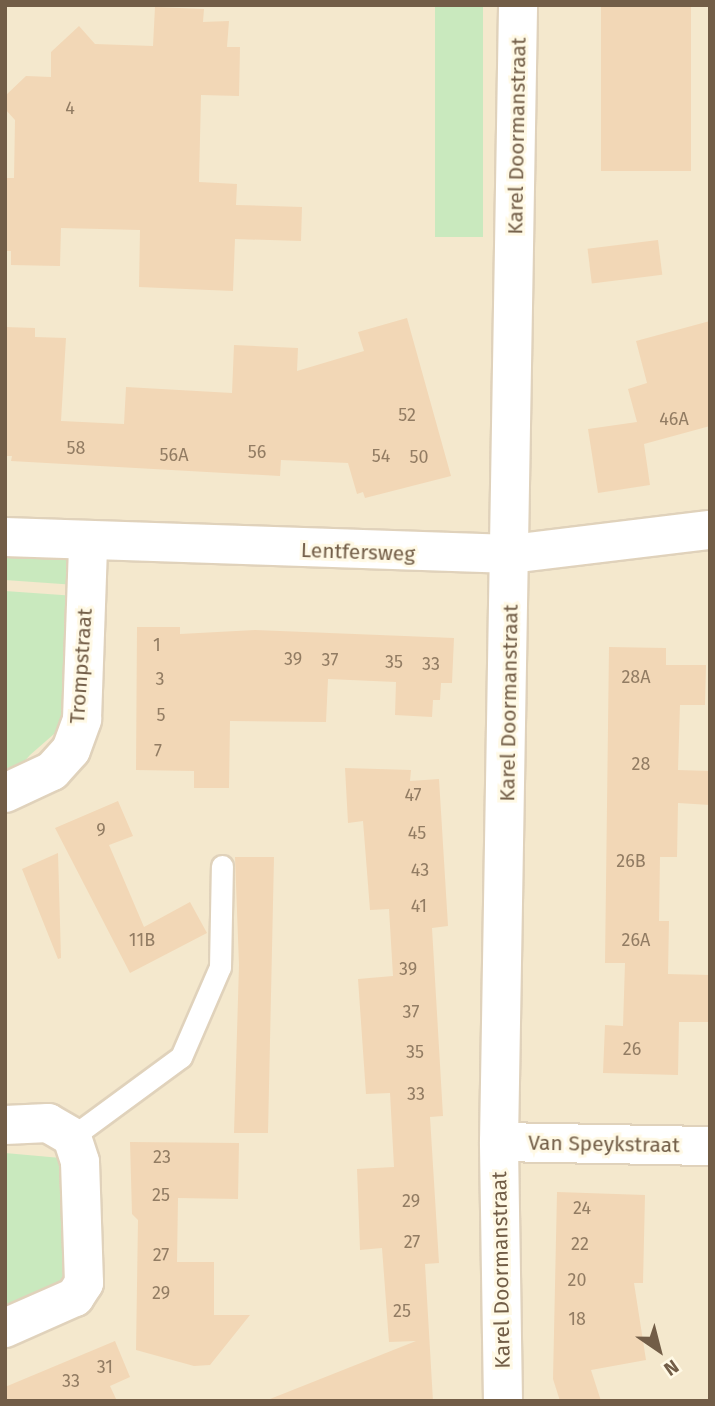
<!DOCTYPE html>
<style>
body{margin:0}
#map{position:relative;width:715px;height:1406px;overflow:hidden;background:#fcf5df;font-family:"Fira Sans",sans-serif}
div>[style]{position:absolute}
[style*='--x']{left:calc(var(--x)*1px);top:calc(var(--y)*1px);width:calc(var(--w)*1px);rotate:calc(var(--a)*1deg)}
.residential>*{inset:0;background:#f4e8cd;transform-origin:0 0}
.green>*{inset:0;background:#c9e9be;transform-origin:0 0}
.building>*{inset:0;background:#f2d7b6;transform-origin:0 0}
.roads{filter:drop-shadow(2px 0 #e0d2bb) drop-shadow(-2px 0 #e0d2bb) drop-shadow(0 2px #e0d2bb) drop-shadow(0 -2px #e0d2bb)}
.service>*{height:21px;margin:-10.5px;padding:0 10.5px;transform-origin:10.5px;border-radius:10.5px;background:#fff}
.minor>*{height:38px;margin:-19px;padding:0 19px;transform-origin:19px;border-radius:19px;background:#fff}
.secondary>*{height:38px;margin:-19px;padding:0 19px;transform-origin:19px;border-radius:19px;background:#fff}
span{translate:-50% -50%;white-space:nowrap;text-align:center;line-height:1.15;-webkit-text-stroke:6px #fff9e5;paint-order:stroke}
.number-label{font-size:18px;color:#927c63}
.number-label span{-webkit-text-stroke-width:0}
.street-label{font-size:21px;color:#725d47}
.frame{position:absolute;inset:0;border:7px solid #725d47;pointer-events:none}
.north{position:absolute;left:624px;top:1315px;width:70px;height:70px;-webkit-text-stroke:5px #fff9e5;paint-order:stroke;rotate:145deg;font-size:19px;font-weight:700;line-height:28px;text-align:center;color:#725d47}
.north::after{content:'';display:block;margin:auto;width:24px;height:32px;background:#725d47;clip-path:polygon(50% 0,100% 100%,50% 72%,0 100%)}
</style>
<div id="map">
<div class="residential">
<div style="left:5px;top:5px;width:705px;height:1396px"></div>
</div>
<div class="green">
<div style="left:435px;top:5px;width:48px;height:232px"></div>
<div style="clip-path:polygon(5px 553px,61px 556px,69px 560px,76px 585px,5px 580px)"></div>
<div style="clip-path:polygon(5px 591px,76px 596px,75px 725px,54px 734px,30px 755px,5px 783px)"></div>
<div style="clip-path:polygon(5px 1153px,61px 1158px,67px 1283px,5px 1308px)"></div>
</div>
<div class="building">
<div style="left:601px;top:5px;width:90px;height:166px"></div>
<div style="clip-path:polygon(155px 7px,204px 9px,203px 22px,229px 21px,227px 47px,240px 47px,239px 96px,201px 95px,199px 182px,237px 184px,236px 205px,302px 207px,301px 241px,235px 239px,233px 291px,139px 287px,140px 230px,61px 228px,60px 266px,11px 265px,11px 251px,5px 251px,5px 178px,14px 178px,15px 120px,5px 109px,5px 96px,26px 76px,51px 77px,51px 52px,79px 26px,95px 44px,153px 46px)"></div>
<div style="left:658px;top:240px;width:35px;height:71px;rotate:83deg"></div>
<div style="clip-path:polygon(407px 318px,451px 476px,365px 498px,363px 492px,357px 494px,348px 463px,281px 460px,280px 476px,11px 461px,12px 456px,5px 456px,5px 327px,35px 328px,35px 337px,66px 338px,61px 421px,124px 424px,126px 387px,232px 393px,234px 345px,298px 348px,297px 371px,364px 351px,358px 332px)"></div>
<div style="clip-path:polygon(710px 321px,710px 426px,644px 444px,650px 485px,598px 493px,588px 429px,637px 422px,628px 389px,647px 383px,636px 341px)"></div>
<div style="clip-path:polygon(137px 627px,180px 627px,180px 634px,255px 630px,454px 638px,452px 683px,441px 683px,440px 700px,433px 700px,432px 717px,395px 715px,396px 682px,328px 679px,326px 722px,230px 721px,229px 788px,194px 788px,194px 771px,136px 770px)"></div>
<div style="clip-path:polygon(609px 647px,666px 648px,666px 665px,706px 665px,705px 705px,680px 705px,678px 770px,710px 771px,710px 805px,678px 803px,677px 857px,660px 857px,659px 921px,669px 921px,668px 974px,710px 975px,710px 1022px,679px 1022px,678px 1075px,603px 1073px,605px 1025px,623px 1026px,625px 963px,605px 963px)"></div>
<div style="clip-path:polygon(345px 768px,411px 770px,410px 781px,439px 779px,448px 926px,432px 928px,443px 1116px,430px 1117px,439px 1263px,425px 1264px,433px 1401px,270px 1399px,416px 1341px,389px 1342px,382px 1248px,360px 1250px,357px 1169px,394px 1167px,390px 1093px,366px 1094px,358px 979px,393px 976px,389px 909px,370px 910px,363px 821px,348px 823px)"></div>
<div style="clip-path:polygon(118px 801px,133px 836px,109px 845px,144px 927px,190px 902px,207px 933px,130px 973px,55px 828px)"></div>
<div style="clip-path:polygon(58px 853px,61px 958px,58px 959px,22px 869px)"></div>
<div style="clip-path:polygon(235px 857px,274px 857px,268px 1133px,234px 1133px,239px 965px)"></div>
<div style="clip-path:polygon(130px 1142px,239px 1143px,238px 1199px,178px 1198px,177px 1262px,214px 1262px,214px 1315px,250px 1315px,210px 1365px,194px 1366px,136px 1350px,138px 1220px,132px 1214px)"></div>
<div style="clip-path:polygon(557px 1192px,645px 1195px,643px 1283px,634px 1283px,646px 1360px,591px 1370px,601px 1401px,560px 1401px,553px 1379px)"></div>
<div style="clip-path:polygon(115px 1341px,130px 1377px,110px 1386px,117px 1401px,5px 1401px,5px 1387px)"></div>
</div>
<div class="roads">
<div class="service">
<div style="--x:72;--y:1137;--w:135;--a:-36.3"></div>
<div style="--x:181;--y:1057;--w:98;--a:-66.6"></div>
<div style="--x:220;--y:967;--w:101;--a:-88.9"></div>
</div>
<div class="minor">
<div style="--x:5;--y:537;--w:506;--a:1.92"></div>
<div style="--x:511;--y:554;--w:200;--a:-6.9"></div>
<div style="--x:5;--y:793;--w:52;--a:-25.1"></div>
<div style="--x:52;--y:771;--w:28;--a:-48"></div>
<div style="--x:71;--y:750;--w:33;--a:-70"></div>
<div style="--x:82;--y:719;--w:176;--a:-88"></div>
<div style="--x:5;--y:1125;--w:43;--a:-2.7"></div>
<div style="--x:48;--y:1123;--w:28;--a:30"></div>
<div style="--x:72;--y:1137;--w:26;--a:72"></div>
<div style="--x:80;--y:1162;--w:121;--a:88.1"></div>
<div style="--x:84;--y:1283;--w:17;--a:123"></div>
<div style="--x:75;--y:1297;--w:77;--a:156.1"></div>
<div style="--x:499;--y:1142;--w:211;--a:1.1"></div>
</div>
<div class="secondary">
<div style="--x:503;--y:1401;--w:259;--a:-90.9"></div>
<div style="--x:499;--y:1142;--w:1137;--a:-89.04"></div>
</div>
</div>
<div class="number-label">
<span style="left:70px;top:108px">4</span>
<span style="left:407px;top:415px">52</span>
<span style="left:674px;top:419px">46A</span>
<span style="left:76px;top:448px">58</span>
<span style="left:257px;top:452px">56</span>
<span style="left:174px;top:455px">56A</span>
<span style="left:381px;top:456px">54</span>
<span style="left:419px;top:457px">50</span>
<span style="left:157px;top:645px">1</span>
<span style="left:293px;top:659px">39</span>
<span style="left:330px;top:660px">37</span>
<span style="left:394px;top:662px">35</span>
<span style="left:431px;top:664px">33</span>
<span style="left:636px;top:677px">28A</span>
<span style="left:160px;top:679px">3</span>
<span style="left:161px;top:715px">5</span>
<span style="left:158px;top:751px">7</span>
<span style="left:641px;top:764px">28</span>
<span style="left:413px;top:795px">47</span>
<span style="left:101px;top:830px">9</span>
<span style="left:417px;top:833px">45</span>
<span style="left:631px;top:861px">26B</span>
<span style="left:420px;top:870px">43</span>
<span style="left:419px;top:906px">41</span>
<span style="left:142px;top:940px">11B</span>
<span style="left:636px;top:940px">26A</span>
<span style="left:408px;top:969px">39</span>
<span style="left:411px;top:1012px">37</span>
<span style="left:632px;top:1049px">26</span>
<span style="left:415px;top:1052px">35</span>
<span style="left:416px;top:1094px">33</span>
<span style="left:162px;top:1157px">23</span>
<span style="left:161px;top:1195px">25</span>
<span style="left:411px;top:1201px">29</span>
<span style="left:582px;top:1208px">24</span>
<span style="left:412px;top:1242px">27</span>
<span style="left:580px;top:1244px">22</span>
<span style="left:161px;top:1255px">27</span>
<span style="left:577px;top:1280px">20</span>
<span style="left:161px;top:1293px">29</span>
<span style="left:402px;top:1311px">25</span>
<span style="left:577px;top:1319px">18</span>
<span style="left:105px;top:1367px">31</span>
<span style="left:71px;top:1381px">33</span>
</div>
<div class="street-label">
<span style="left:517px;top:136px;rotate:-89deg">Karel Doormanstraat</span>
<span style="left:358px;top:552px;rotate:2deg">Lentfersweg</span>
<span style="left:81px;top:666px;rotate:-86deg">Trompstraat</span>
<span style="left:509px;top:703px;rotate:-89deg">Karel Doormanstraat</span>
<span style="left:604px;top:1144px;rotate:1deg">Van Speykstraat</span>
<span style="left:501px;top:1270px;rotate:-91deg">Karel Doormanstraat</span>
</div>
<div class="frame"></div>
<div class="north">N</div>
</div>
